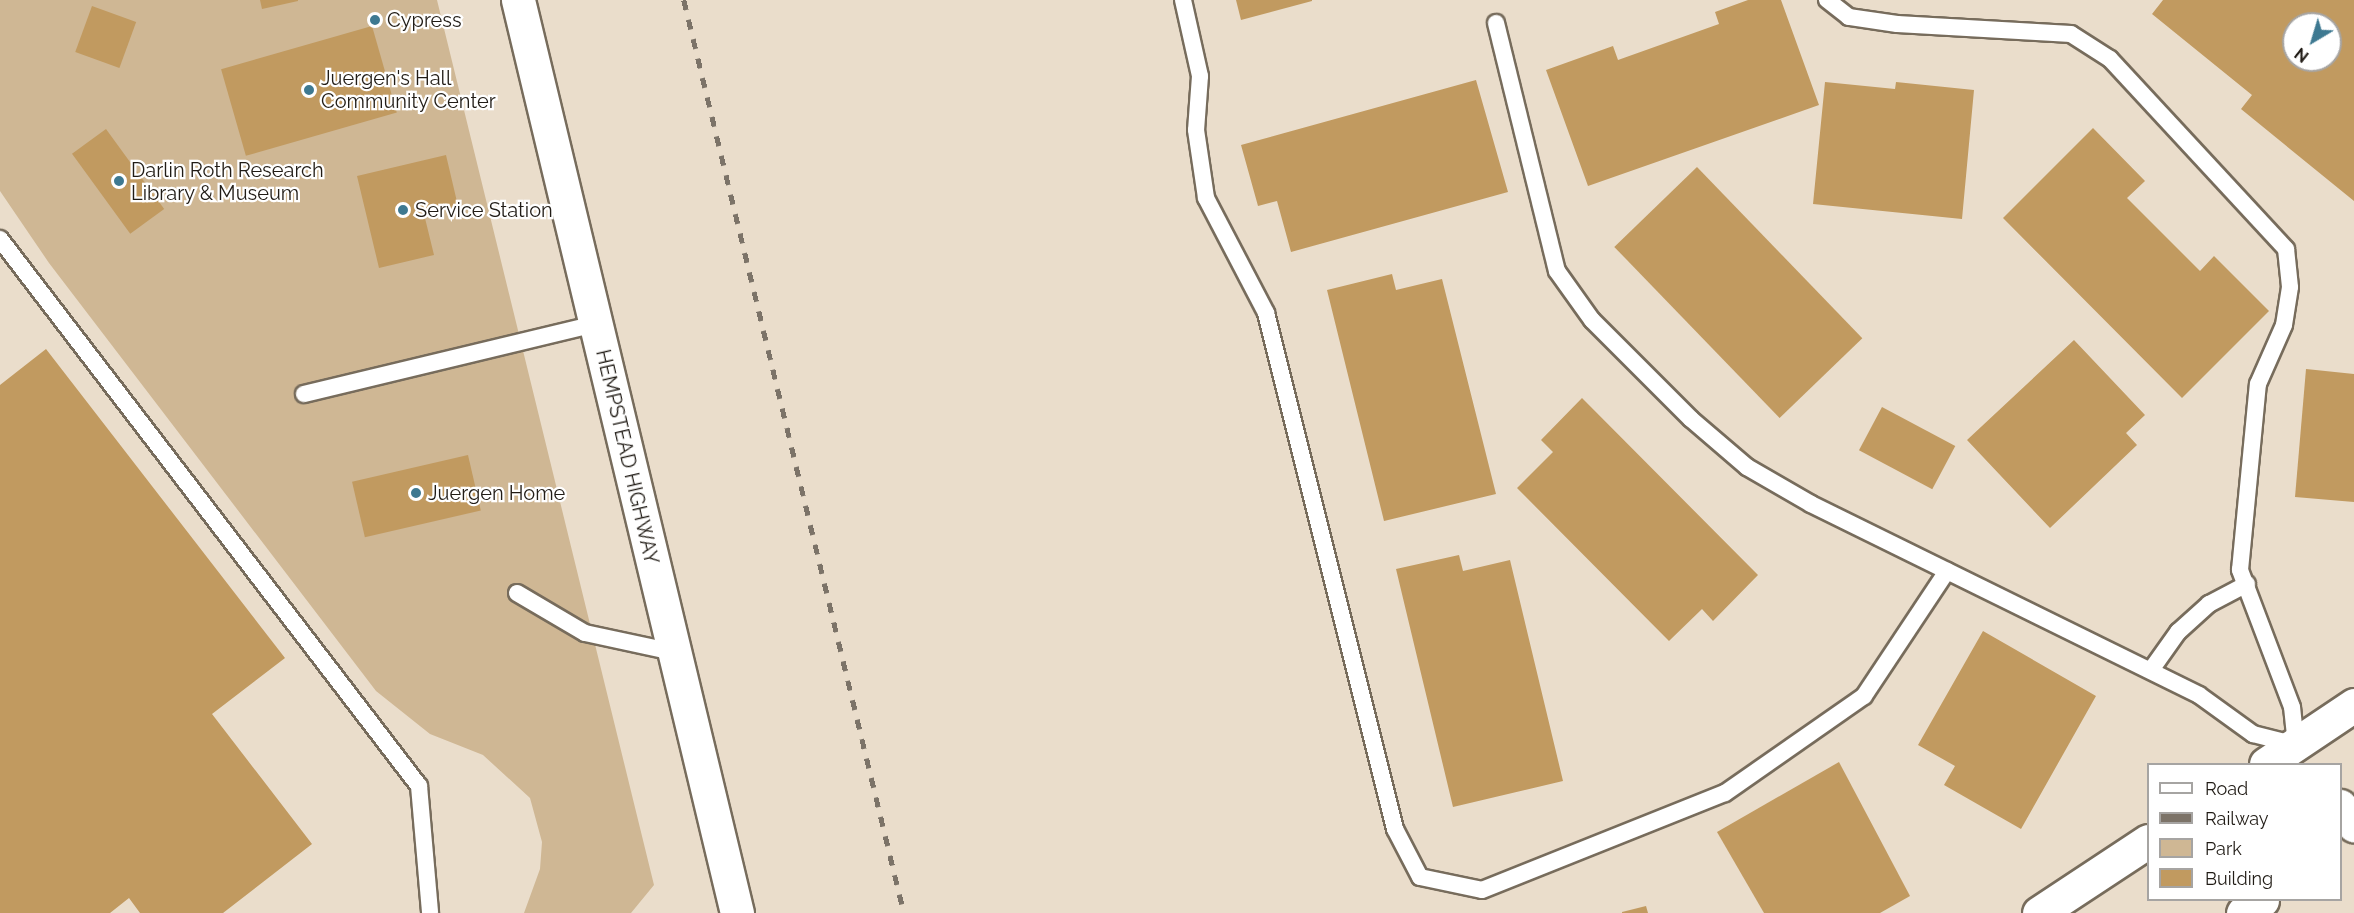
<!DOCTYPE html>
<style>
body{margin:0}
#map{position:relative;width:2354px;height:913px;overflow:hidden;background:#eaddcb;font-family:Raleway,sans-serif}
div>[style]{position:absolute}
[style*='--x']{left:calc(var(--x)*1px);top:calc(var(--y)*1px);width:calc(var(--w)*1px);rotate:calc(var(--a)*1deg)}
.green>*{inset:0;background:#cfb794}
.building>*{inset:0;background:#c19a60;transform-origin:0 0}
.roads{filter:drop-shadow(2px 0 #776c5c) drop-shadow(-2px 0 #776c5c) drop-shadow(0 2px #776c5c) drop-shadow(0 -2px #776c5c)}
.service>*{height:16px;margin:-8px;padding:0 8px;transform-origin:8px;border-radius:8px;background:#fff}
.tertiary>*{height:33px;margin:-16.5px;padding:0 16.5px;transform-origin:16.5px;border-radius:16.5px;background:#fff}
.secondary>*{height:33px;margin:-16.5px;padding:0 16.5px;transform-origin:16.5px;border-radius:16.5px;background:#fff}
.rail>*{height:4.5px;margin-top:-2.25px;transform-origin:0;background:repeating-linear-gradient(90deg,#7c7368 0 10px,transparent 0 20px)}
.dots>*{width:16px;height:16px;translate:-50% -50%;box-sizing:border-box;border:3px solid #fff;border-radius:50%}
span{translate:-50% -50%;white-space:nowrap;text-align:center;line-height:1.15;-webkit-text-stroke:4.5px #fff;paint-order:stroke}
.poi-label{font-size:20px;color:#211c16}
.left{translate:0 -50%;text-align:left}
.street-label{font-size:20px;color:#211c16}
.legend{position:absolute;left:2147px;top:763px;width:195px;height:138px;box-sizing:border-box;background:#fff;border:2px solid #a6a4a2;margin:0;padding:8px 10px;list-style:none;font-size:18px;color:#211c16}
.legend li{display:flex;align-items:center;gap:12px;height:30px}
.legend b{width:30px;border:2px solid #a6a4a2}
.north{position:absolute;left:2282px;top:12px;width:60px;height:60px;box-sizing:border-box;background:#fff;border:2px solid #a6a4a2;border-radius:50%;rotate:218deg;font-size:16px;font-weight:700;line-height:24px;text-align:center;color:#211c16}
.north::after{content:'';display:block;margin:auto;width:21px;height:27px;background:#3e7991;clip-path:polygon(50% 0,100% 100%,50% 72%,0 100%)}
</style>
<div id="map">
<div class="green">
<div style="clip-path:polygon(0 0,437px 0,654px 885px,631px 913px,524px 913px,540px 869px,542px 842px,530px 798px,483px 755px,430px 734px,376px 691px,49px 263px,0 191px)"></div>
</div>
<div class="building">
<div style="clip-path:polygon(260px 0,298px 0,298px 1px,262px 9px)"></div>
<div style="clip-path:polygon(1236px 0,1312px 0,1312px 1px,1241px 20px)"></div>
<div style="clip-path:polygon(1748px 0,1781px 0,1819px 105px,1588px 186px,1546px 70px,1613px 46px,1618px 60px,1719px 24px,1715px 12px)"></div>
<div style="clip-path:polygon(evenodd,2163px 0,2354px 0,2354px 201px,2241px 109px,2252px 95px,2152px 14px,2163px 0,2294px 24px,2330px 24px,2330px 60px,2294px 60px,2294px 24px)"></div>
<div style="left:92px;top:6px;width:47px;height:49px;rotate:20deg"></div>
<div style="left:372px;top:26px;width:90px;height:157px;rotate:74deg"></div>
<div style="clip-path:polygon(1476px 80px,1508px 192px,1291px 252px,1277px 201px,1258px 206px,1241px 145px)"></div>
<div style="clip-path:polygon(1825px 82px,1895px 89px,1896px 82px,1974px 90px,1962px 219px,1813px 204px)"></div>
<div style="clip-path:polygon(2093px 128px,2145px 181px,2127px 198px,2200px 271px,2214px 256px,2269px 311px,2182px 398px,2003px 218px)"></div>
<div style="left:106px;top:129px;width:99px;height:42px;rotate:54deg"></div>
<div style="clip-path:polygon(446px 155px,458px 206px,424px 214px,434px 255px,379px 268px,357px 176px)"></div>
<div style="left:1697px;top:167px;width:238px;height:115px;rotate:46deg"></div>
<div style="clip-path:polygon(1392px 274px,1396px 290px,1442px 279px,1496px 494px,1384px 521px,1327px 290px)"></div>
<div style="clip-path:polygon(2074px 340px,2145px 415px,2126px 433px,2137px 445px,2050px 528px,1967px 440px)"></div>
<div style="clip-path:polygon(46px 349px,285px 658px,212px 714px,312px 844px,223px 913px,140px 913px,129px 898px,110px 913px,0 913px,0 385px)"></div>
<div style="clip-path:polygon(2306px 369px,2354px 374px,2354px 502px,2295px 497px)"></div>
<div style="clip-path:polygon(1582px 398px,1758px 575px,1713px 621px,1702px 609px,1669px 641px,1517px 488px,1553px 452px,1541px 440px)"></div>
<div style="left:1882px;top:407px;width:83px;height:49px;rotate:28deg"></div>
<div style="left:468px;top:455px;width:57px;height:119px;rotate:77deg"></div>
<div style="clip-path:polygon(1459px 555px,1463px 571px,1510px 560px,1563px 781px,1453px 807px,1396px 569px)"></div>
<div style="clip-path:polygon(1983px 631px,2096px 696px,2021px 829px,1944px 785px,1955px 766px,1918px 745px)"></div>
<div style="clip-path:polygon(1839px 762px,1910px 896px,1880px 913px,1764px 913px,1717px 832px)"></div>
<div style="clip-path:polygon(1646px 906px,1648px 913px,1622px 913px,1622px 912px)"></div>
</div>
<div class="roads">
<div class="service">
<div style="--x:1183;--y:0;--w:78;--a:77.4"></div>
<div style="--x:1200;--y:76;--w:54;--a:94.2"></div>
<div style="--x:1196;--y:130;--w:69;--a:81.6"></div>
<div style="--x:1206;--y:198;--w:130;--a:62.4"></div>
<div style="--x:1266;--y:313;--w:532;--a:75.96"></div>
<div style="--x:1395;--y:829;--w:54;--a:62.5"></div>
<div style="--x:1420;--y:877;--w:63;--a:11.8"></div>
<div style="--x:1482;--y:890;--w:262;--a:-21.8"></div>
<div style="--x:1725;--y:793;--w:169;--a:-34.9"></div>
<div style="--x:1864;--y:696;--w:150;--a:-56.4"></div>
<div style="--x:1496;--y:23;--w:255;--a:76.2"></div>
<div style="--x:1557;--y:271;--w:60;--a:54.5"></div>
<div style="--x:1592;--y:320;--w:140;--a:45"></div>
<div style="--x:1691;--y:419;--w:74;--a:40.6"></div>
<div style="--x:1747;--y:467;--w:74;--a:30"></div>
<div style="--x:1811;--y:504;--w:432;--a:26.2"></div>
<div style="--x:2199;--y:695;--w:67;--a:35.8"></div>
<div style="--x:2253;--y:734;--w:44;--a:14.3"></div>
<div style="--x:2296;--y:745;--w:38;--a:-96"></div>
<div style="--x:2292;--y:707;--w:147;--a:-110.8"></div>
<div style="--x:2240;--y:570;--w:187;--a:-84.5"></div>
<div style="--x:2258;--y:384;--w:64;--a:-66.2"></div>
<div style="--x:2284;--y:325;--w:38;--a:-81"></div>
<div style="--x:2290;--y:287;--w:38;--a:-96"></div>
<div style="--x:2286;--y:249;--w:259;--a:-132.8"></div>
<div style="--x:2110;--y:59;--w:46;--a:-147.3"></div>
<div style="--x:2071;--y:34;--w:174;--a:-176.7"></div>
<div style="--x:1897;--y:24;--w:49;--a:-171.7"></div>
<div style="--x:1849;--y:17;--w:28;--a:-142"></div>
<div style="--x:0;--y:239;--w:689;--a:52.55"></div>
<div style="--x:419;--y:786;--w:127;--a:85"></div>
<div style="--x:304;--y:394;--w:299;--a:-13.5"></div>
<div style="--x:517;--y:593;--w:79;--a:30.5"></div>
<div style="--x:585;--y:633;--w:91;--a:12.1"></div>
<div style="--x:2151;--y:670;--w:47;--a:-54.6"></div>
<div style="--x:2178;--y:632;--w:42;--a:-42.1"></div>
<div style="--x:2209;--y:604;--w:43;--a:-27.8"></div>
</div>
<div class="tertiary">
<div style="--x:518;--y:0;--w:939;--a:76.51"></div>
</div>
<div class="secondary">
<div style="--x:2266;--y:764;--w:106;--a:-33.8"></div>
<div style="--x:2340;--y:806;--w:24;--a:54"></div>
<div style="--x:2039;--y:913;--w:131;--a:-33.4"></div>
<div style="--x:2243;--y:913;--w:23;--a:-34"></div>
</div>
</div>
<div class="rail">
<div style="--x:684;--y:0;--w:939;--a:76.45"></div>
</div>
<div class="dots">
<div style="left:375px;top:20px;background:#3e7991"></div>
<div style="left:309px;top:90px;background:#3e7991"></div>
<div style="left:119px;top:181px;background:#3e7991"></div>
<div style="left:403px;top:210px;background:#3e7991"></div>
<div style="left:416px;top:493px;background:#3e7991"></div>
</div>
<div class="poi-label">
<span class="left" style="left:387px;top:20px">Cypress</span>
<span class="left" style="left:321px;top:90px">Juergen's Hall<br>Community Center</span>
<span class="left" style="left:131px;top:182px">Darlin Roth Research<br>Library &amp; Museum</span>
<span class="left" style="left:415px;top:210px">Service Station</span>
<span class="left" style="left:428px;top:493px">Juergen Home</span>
</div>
<div class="street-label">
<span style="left:627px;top:457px;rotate:77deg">HEMPSTEAD HIGHWAY</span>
</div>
<ul class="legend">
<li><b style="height:8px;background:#fff"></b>Road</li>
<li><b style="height:8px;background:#7c7368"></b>Railway</li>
<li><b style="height:16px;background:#cfb794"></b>Park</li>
<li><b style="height:16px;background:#c19a60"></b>Building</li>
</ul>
<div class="north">N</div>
</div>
